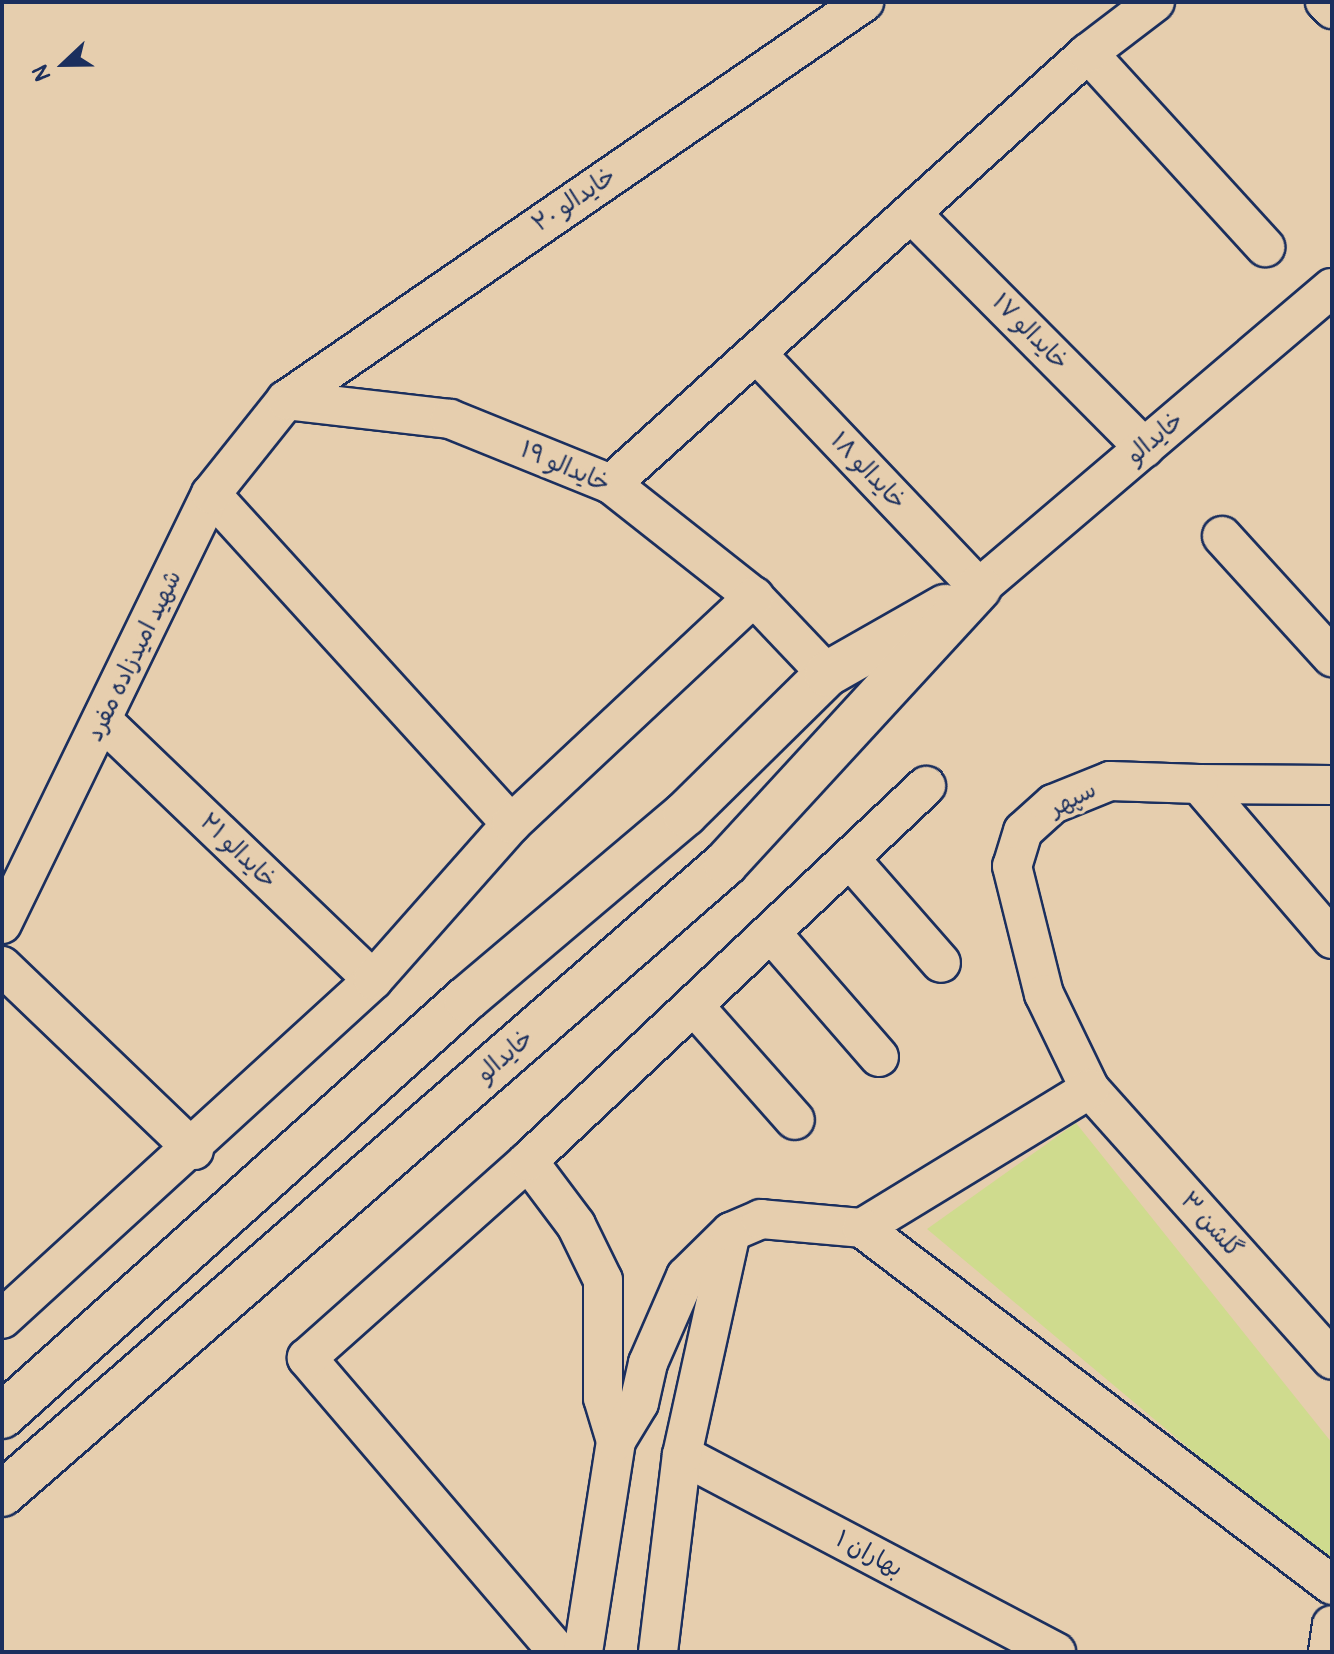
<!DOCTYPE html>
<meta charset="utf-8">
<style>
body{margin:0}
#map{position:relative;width:1334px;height:1654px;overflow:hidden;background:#e6ceae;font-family:Pangolin,"Playpen Sans Arabic",sans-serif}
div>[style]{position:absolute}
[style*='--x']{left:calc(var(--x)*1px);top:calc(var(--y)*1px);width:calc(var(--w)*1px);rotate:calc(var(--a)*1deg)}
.green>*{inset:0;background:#cfdb8e}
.roads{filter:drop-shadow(2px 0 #1b2f5e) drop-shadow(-2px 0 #1b2f5e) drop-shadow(0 2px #1b2f5e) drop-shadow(0 -2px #1b2f5e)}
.street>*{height:38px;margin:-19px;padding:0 19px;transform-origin:19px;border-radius:19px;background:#e6ceae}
.secondary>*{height:44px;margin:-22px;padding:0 22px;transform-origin:22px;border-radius:22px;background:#e6ceae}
span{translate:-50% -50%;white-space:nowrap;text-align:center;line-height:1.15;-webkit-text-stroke:7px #e6ceae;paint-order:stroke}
.street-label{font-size:24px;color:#1b2f5e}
.frame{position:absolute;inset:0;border:4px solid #1b2f5e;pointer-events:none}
.north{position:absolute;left:24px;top:24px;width:80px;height:80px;-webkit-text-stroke:6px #e6ceae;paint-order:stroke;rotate:248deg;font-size:22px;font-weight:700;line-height:32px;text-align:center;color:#1b2f5e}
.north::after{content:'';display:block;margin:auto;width:28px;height:36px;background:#1b2f5e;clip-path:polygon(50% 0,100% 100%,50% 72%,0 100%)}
</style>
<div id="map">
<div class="green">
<div style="clip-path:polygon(1076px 1123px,1332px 1443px,1332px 1568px,927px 1229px)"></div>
</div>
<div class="roads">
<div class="street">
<div style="--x:1325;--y:2;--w:10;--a:45"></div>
<div style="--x:1088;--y:53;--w:263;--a:47.6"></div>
<div style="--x:914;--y:216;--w:327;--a:45.2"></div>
<div style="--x:757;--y:354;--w:323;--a:46.5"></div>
<div style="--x:979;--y:588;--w:463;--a:-40.4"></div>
<div style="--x:286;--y:400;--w:165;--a:6.6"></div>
<div style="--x:450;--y:419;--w:174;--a:22"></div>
<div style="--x:611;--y:484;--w:182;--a:38.3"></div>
<div style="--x:754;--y:597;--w:106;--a:46.5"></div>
<div style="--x:611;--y:484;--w:643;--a:-42.1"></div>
<div style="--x:1088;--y:53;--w:84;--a:-37.3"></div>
<div style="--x:211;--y:494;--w:446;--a:47.7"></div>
<div style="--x:1222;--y:536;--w:164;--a:47.7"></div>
<div style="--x:103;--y:721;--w:374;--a:43.8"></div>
<div style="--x:1199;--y:784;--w:133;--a:0.4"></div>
<div style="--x:850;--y:859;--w:138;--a:48.8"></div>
<div style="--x:2;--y:924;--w:478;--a:-64.1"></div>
<div style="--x:211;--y:494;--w:120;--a:-51.4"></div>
<div style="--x:286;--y:400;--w:702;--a:-34.55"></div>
<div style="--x:772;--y:934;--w:163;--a:49"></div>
<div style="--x:1332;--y:939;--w:204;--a:-130.6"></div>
<div style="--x:1199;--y:784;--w:89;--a:-178.1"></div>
<div style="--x:1110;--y:781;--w:61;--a:158"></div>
<div style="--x:1053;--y:804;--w:40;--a:138"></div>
<div style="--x:1023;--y:831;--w:37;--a:107"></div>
<div style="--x:1012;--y:866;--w:132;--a:76"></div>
<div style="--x:1044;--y:994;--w:106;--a:64.2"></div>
<div style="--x:1090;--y:1089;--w:363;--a:48.2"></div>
<div style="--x:2;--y:966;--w:266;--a:43.8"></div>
<div style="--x:694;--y:1006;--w:152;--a:48.5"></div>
<div style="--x:528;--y:1161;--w:80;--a:53.1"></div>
<div style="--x:576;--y:1225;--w:61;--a:63.9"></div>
<div style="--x:603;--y:1280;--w:118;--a:90"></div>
<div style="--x:603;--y:1398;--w:45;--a:73.2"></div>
<div style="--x:862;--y:1228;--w:267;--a:-31.4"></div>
<div style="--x:2;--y:1319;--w:503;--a:-42.42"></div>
<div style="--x:373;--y:980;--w:208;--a:-48.5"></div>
<div style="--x:511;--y:824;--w:333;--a:-43.1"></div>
<div style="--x:682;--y:1455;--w:423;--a:27.8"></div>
<div style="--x:558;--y:1652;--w:387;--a:-130.5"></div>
<div style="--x:307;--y:1358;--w:296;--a:-41.7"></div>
<div style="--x:528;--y:1161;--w:547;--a:-43.3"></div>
<div style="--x:583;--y:1652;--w:214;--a:-81.1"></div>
<div style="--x:616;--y:1441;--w:44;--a:-58.8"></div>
<div style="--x:639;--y:1403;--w:41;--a:-77.3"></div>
<div style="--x:648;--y:1363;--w:95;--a:-66.4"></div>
<div style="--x:686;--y:1276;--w:63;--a:-44.4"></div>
<div style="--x:658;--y:1652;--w:198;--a:-83.1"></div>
<div style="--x:682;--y:1455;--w:228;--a:-77.6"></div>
<div style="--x:731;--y:1232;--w:33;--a:-23"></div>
<div style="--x:761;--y:1219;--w:101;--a:5.1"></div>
<div style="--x:862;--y:1228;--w:590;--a:37.22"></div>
<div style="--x:1328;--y:1652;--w:27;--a:-82"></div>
</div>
<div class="secondary">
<div style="--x:2;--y:1416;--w:624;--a:-41.95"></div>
<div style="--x:466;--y:999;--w:287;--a:-40.2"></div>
<div style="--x:685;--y:814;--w:199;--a:-44.6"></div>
<div style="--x:827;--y:674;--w:136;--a:-29.6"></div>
<div style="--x:2;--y:1494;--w:960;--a:-41.07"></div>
<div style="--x:726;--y:863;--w:374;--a:-47.4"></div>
</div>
</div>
<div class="street-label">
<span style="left:574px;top:200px;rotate:-34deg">خایدالو ۲۰</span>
<span style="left:1030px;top:332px;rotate:45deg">خایدالو ۱۷</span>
<span style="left:1155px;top:438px;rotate:-40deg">خایدالو</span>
<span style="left:565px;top:467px;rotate:23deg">خایدالو ۱۹</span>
<span style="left:868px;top:471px;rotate:46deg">خایدالو ۱۸</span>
<span style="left:134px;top:656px;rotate:-64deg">شهید امیدزاده مفرد</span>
<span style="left:1073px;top:799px;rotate:-27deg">سپهر</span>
<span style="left:238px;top:851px;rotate:44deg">خایدالو ۲۱</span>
<span style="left:505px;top:1056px;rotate:-41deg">خایدالو</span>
<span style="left:1211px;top:1225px;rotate:48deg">گلشن ۳</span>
<span style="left:869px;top:1554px;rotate:28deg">بهاران ۱</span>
</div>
<div class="frame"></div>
<div class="north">N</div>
</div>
